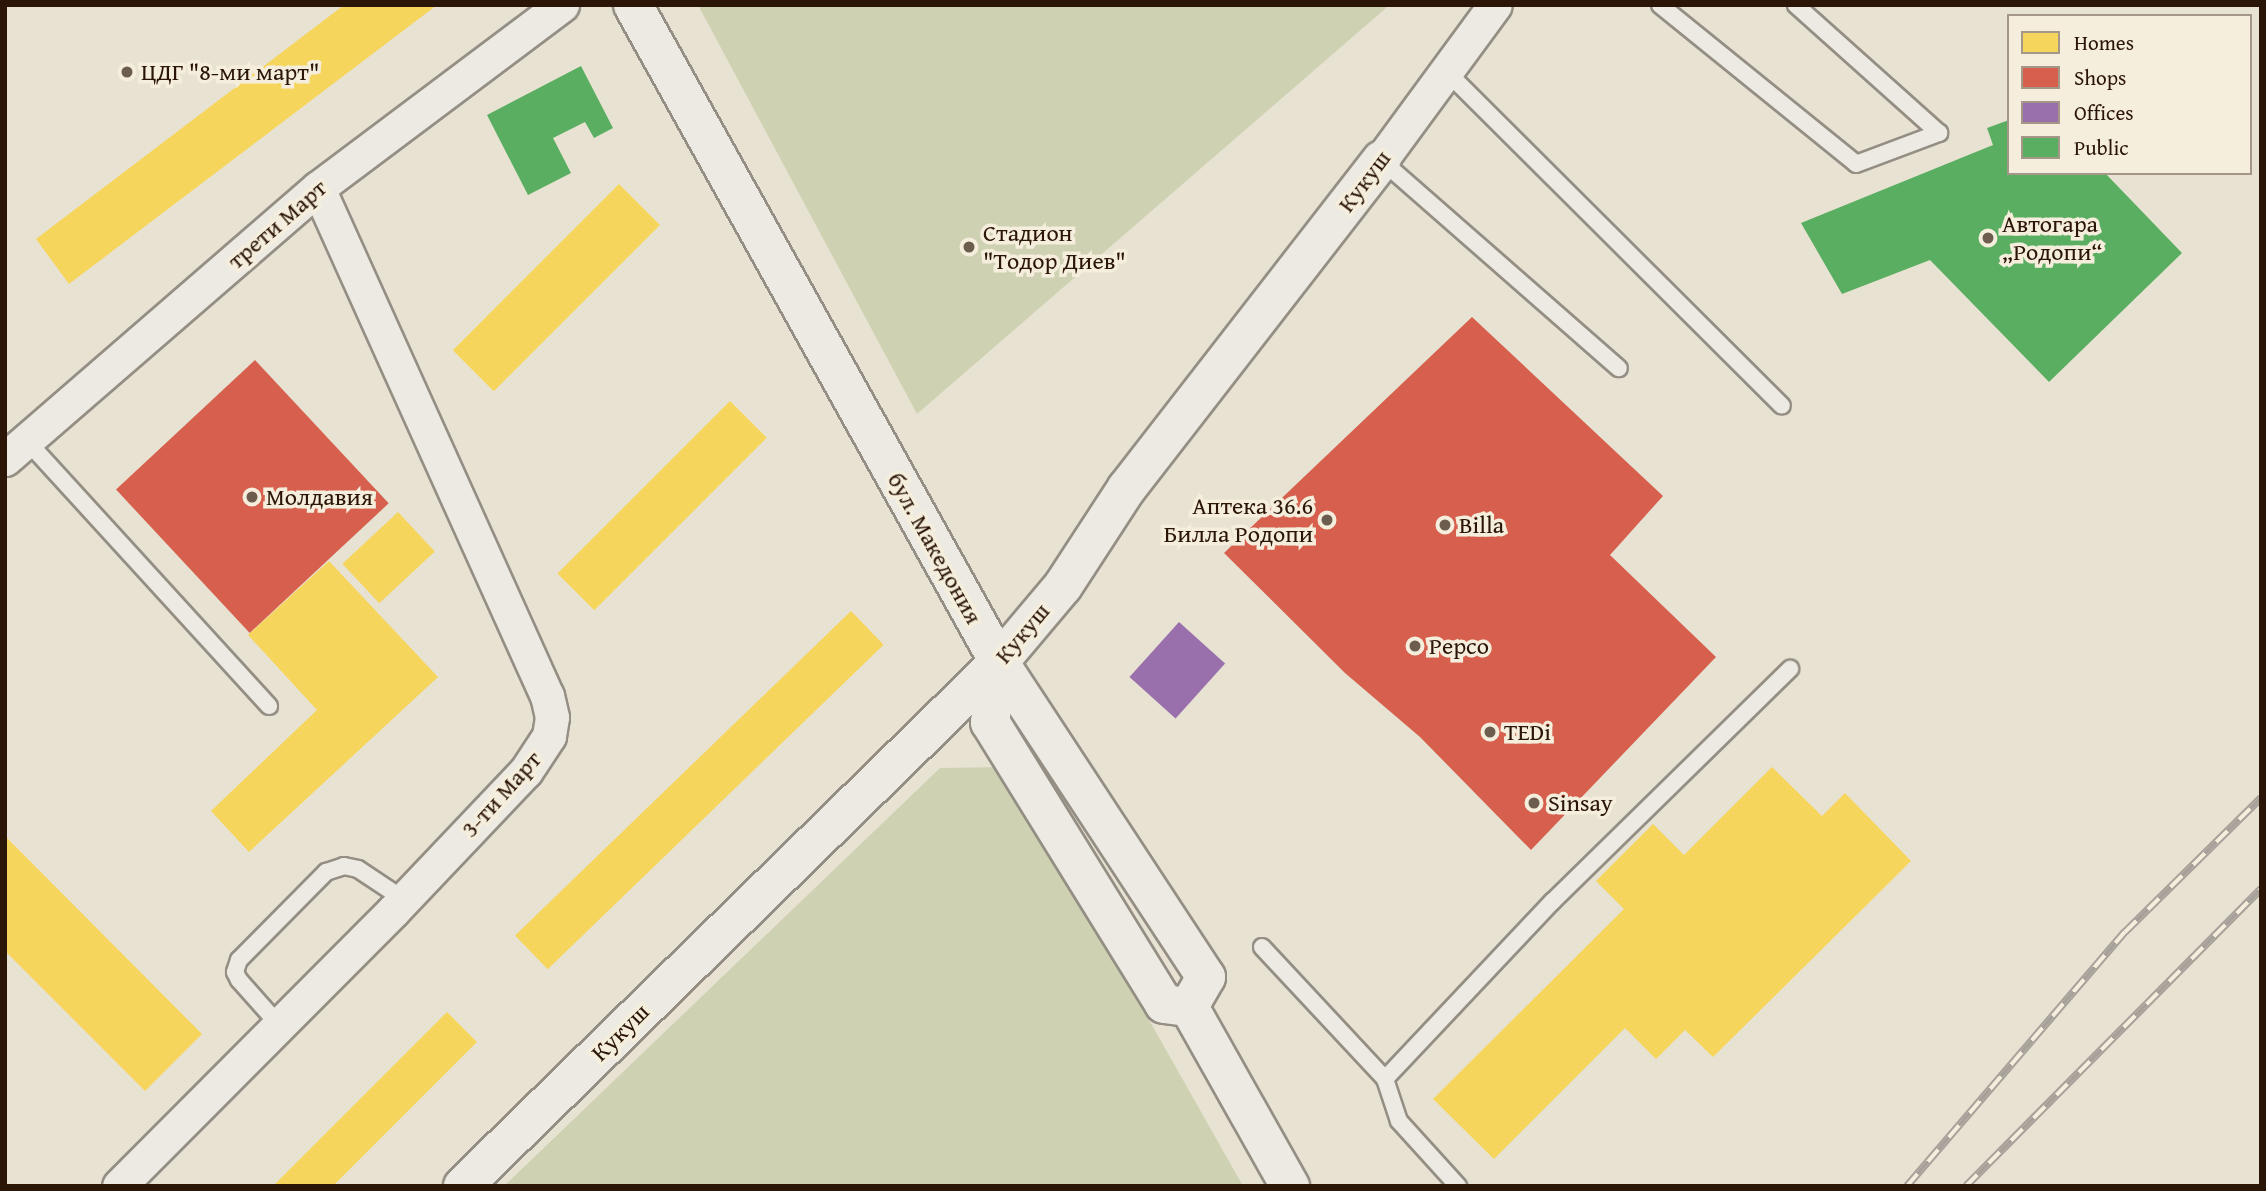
<!DOCTYPE html>
<meta charset="utf-8">
<style>
body{margin:0}
#map{position:relative;width:2266px;height:1191px;overflow:hidden;background:#e8e2d2;font-family:"Gentium Book Plus",serif}
div>[style]{position:absolute}
[style*='--x']{left:calc(var(--x)*1px);top:calc(var(--y)*1px);width:calc(var(--w)*1px);rotate:calc(var(--a)*1deg)}
.green>*{inset:0;background:#ced2b2}
.homes>*{inset:0;background:#f6d55c;transform-origin:0 0}
.shops>*{inset:0;background:#d6604d;transform-origin:0 0}
.offices>*{inset:0;background:#9970ab;transform-origin:0 0}
.public>*{inset:0;background:#5aae61}
.roads{filter:drop-shadow(2px 0 #948e84) drop-shadow(-2px 0 #948e84) drop-shadow(0 2px #948e84) drop-shadow(0 -2px #948e84)}
.lane>*{height:16px;margin:-8px;padding:0 8px;transform-origin:8px;border-radius:8px;background:#eceae2}
.street>*{height:33px;margin:-16.5px;padding:0 16.5px;transform-origin:16.5px;border-radius:16.5px;background:#eceae2}
.secondary>*{height:38px;margin:-19px;padding:0 19px;transform-origin:19px;border-radius:19px;background:#eceae2}
.rail>*{height:8px;margin-top:-4px;transform-origin:0;background:repeating-linear-gradient(90deg,#f5eedd 0 16px,#a7a19a 0 32px);box-sizing:border-box;border-block:2px solid #a7a19a}
.dots>*{width:19px;height:19px;translate:-50% -50%;box-sizing:border-box;border:4px solid #f5eedd;border-radius:50%}
span{translate:-50% -50%;white-space:nowrap;text-align:center;line-height:1.15;-webkit-text-stroke:7px #f5eedd;paint-order:stroke}
.poi-label{font-size:24px;color:#2b1507}
.left{translate:0 -50%;text-align:left}
.right{translate:-100% -50%;text-align:right}
.street-label{font-size:24px;color:#2b1507}
.frame{position:absolute;inset:0;border:7px solid #2b1507;pointer-events:none}
.legend{position:absolute;left:2007px;top:14px;width:245px;height:161px;box-sizing:border-box;background:#f5eedd;border:2px solid #a49787;margin:0;padding:9px 12px;list-style:none;font-size:21px;color:#2b1507}
.legend li{display:flex;align-items:center;gap:14px;height:35px}
.legend b{width:35px;border:2px solid #a49787}
</style>
<div id="map">
<div class="green">
<div style="clip-path:polygon(698px 5px,1386px 5px,1386px 8px,917px 414px)"></div>
<div style="clip-path:polygon(1006px 767px,1243px 1186px,504px 1186px,940px 768px)"></div>
</div>
<div class="homes">
<div style="clip-path:polygon(344px 5px,437px 5px,69px 284px,36px 239px)"></div>
<div style="left:619px;top:184px;width:58px;height:235px;rotate:45deg"></div>
<div style="left:730px;top:401px;width:52px;height:244px;rotate:45deg"></div>
<div style="left:398px;top:512px;width:54px;height:76px;rotate:47deg"></div>
<div style="clip-path:polygon(329px 561px,438px 677px,249px 852px,211px 811px,317px 710px,248px 635px)"></div>
<div style="left:851px;top:611px;width:47px;height:467px;rotate:46deg"></div>
<div style="clip-path:polygon(1772px 767px,1822px 816px,1845px 793px,1911px 861px,1713px 1057px,1685px 1030px,1656px 1059px,1625px 1028px,1494px 1159px,1433px 1099px,1624px 909px,1596px 881px,1653px 824px,1684px 855px)"></div>
<div style="clip-path:polygon(5px 836px,202px 1034px,145px 1091px,5px 951px)"></div>
<div style="clip-path:polygon(447px 1012px,477px 1042px,333px 1186px,273px 1186px)"></div>
</div>
<div class="shops">
<div style="clip-path:polygon(1472px 317px,1663px 496px,1610px 555px,1716px 657px,1531px 850px,1420px 737px,1345px 673px,1224px 553px)"></div>
<div style="left:255px;top:360px;width:196px;height:190px;rotate:47deg"></div>
</div>
<div class="offices">
<div style="left:1179px;top:622px;width:62px;height:74px;rotate:42deg"></div>
</div>
<div class="public">
<div style="clip-path:polygon(581px 66px,613px 128px,594px 138px,585px 122px,553px 138px,571px 173px,528px 195px,487px 115px)"></div>
<div style="clip-path:polygon(2009px 120px,2009px 173px,2105px 173px,2182px 253px,2049px 382px,1930px 260px,1842px 294px,1801px 223px,1993px 145px,1987px 128px)"></div>
</div>
<div class="roads">
<div class="lane">
<div style="--x:1660;--y:5;--w:252;--a:39"></div>
<div style="--x:1856;--y:164;--w:89;--a:-20.5"></div>
<div style="--x:1939;--y:133;--w:192;--a:-138.2"></div>
<div style="--x:1446;--y:71;--w:474;--a:44.9"></div>
<div style="--x:1381;--y:160;--w:316;--a:41.2"></div>
<div style="--x:27;--y:441;--w:359;--a:47.6"></div>
<div style="--x:1262;--y:947;--w:180;--a:47"></div>
<div style="--x:1385;--y:1079;--w:44;--a:71.6"></div>
<div style="--x:1399;--y:1121;--w:88;--a:47.8"></div>
<div style="--x:279;--y:1025;--w:60;--a:-131.6"></div>
<div style="--x:239;--y:980;--w:9;--a:-117"></div>
<div style="--x:235;--y:972;--w:13;--a:-72"></div>
<div style="--x:239;--y:960;--w:124;--a:-45.3"></div>
<div style="--x:326;--y:872;--w:19;--a:-18"></div>
<div style="--x:344;--y:866;--w:14;--a:12"></div>
<div style="--x:358;--y:869;--w:54;--a:33.7"></div>
<div style="--x:1385;--y:1079;--w:245;--a:-46.7"></div>
<div style="--x:1553;--y:901;--w:332;--a:-44.4"></div>
</div>
<div class="street">
<div style="--x:1381;--y:160;--w:192;--a:-53.7"></div>
<div style="--x:5;--y:459;--w:414;--a:-40.9"></div>
<div style="--x:318;--y:188;--w:305;--a:-36.9"></div>
<div style="--x:119;--y:1186;--w:388;--a:-45.1"></div>
<div style="--x:393;--y:911;--w:193;--a:-46.5"></div>
<div style="--x:526;--y:771;--w:42;--a:-56.7"></div>
<div style="--x:549;--y:736;--w:19;--a:-81"></div>
<div style="--x:552;--y:717;--w:22;--a:-103"></div>
<div style="--x:547;--y:696;--w:557;--a:-114.27"></div>
</div>
<div class="secondary">
<div style="--x:633;--y:5;--w:752;--a:60.88"></div>
<div style="--x:999;--y:662;--w:377;--a:56.7"></div>
<div style="--x:1206;--y:977;--w:34;--a:120"></div>
<div style="--x:999;--y:662;--w:61;--a:98.5"></div>
<div style="--x:990;--y:722;--w:331;--a:58.3"></div>
<div style="--x:1164;--y:1004;--w:25;--a:7"></div>
<div style="--x:1189;--y:1007;--w:206;--a:60.6"></div>
<div style="--x:463;--y:1186;--w:750;--a:-44.35"></div>
<div style="--x:999;--y:662;--w:99;--a:-49.9"></div>
<div style="--x:1063;--y:586;--w:117;--a:-56.9"></div>
<div style="--x:1127;--y:488;--w:415;--a:-52.2"></div>
</div>
</div>
<div class="rail">
<div style="--x:1907;--y:1186;--w:335;--a:-49.4"></div>
<div style="--x:2125;--y:932;--w:191;--a:-44.6"></div>
<div style="--x:1966;--y:1186;--w:419;--a:-45.2"></div>
</div>
<div class="dots">
<div style="left:127px;top:72px;background:#6d5d4e"></div>
<div style="left:1988px;top:238px;background:#6d5d4e"></div>
<div style="left:969px;top:247px;background:#6d5d4e"></div>
<div style="left:252px;top:497px;background:#6d5d4e"></div>
<div style="left:1327px;top:520px;background:#6d5d4e"></div>
<div style="left:1445px;top:525px;background:#6d5d4e"></div>
<div style="left:1415px;top:646px;background:#6d5d4e"></div>
<div style="left:1490px;top:732px;background:#6d5d4e"></div>
<div style="left:1534px;top:803px;background:#6d5d4e"></div>
</div>
<div class="poi-label">
<span class="left" style="left:141px;top:72px">ЦДГ "8-ми март"</span>
<span class="left" style="left:2002px;top:238px">Автогара<br>„Родопи“</span>
<span class="left" style="left:983px;top:247px">Стадион<br>"Тодор Диев"</span>
<span class="left" style="left:266px;top:497px">Молдавия</span>
<span class="right" style="left:1313px;top:520px">Аптека 36.6<br>Билла Родопи</span>
<span class="left" style="left:1459px;top:525px">Billa</span>
<span class="left" style="left:1429px;top:646px">Pepco</span>
<span class="left" style="left:1504px;top:732px">TEDi</span>
<span class="left" style="left:1548px;top:803px">Sinsay</span>
</div>
<div class="street-label">
<span style="left:1364px;top:181px;rotate:-53deg">Кукуш</span>
<span style="left:277px;top:224px;rotate:-41deg">трети Март</span>
<span style="left:935px;top:548px;rotate:61deg">бул. Македония</span>
<span style="left:1022px;top:633px;rotate:-50deg">Кукуш</span>
<span style="left:501px;top:794px;rotate:-48deg">3-ти Март</span>
<span style="left:620px;top:1032px;rotate:-45deg">Кукуш</span>
</div>
<div class="frame"></div>
<ul class="legend">
<li><b style="height:19px;background:#f6d55c"></b>Homes</li>
<li><b style="height:19px;background:#d6604d"></b>Shops</li>
<li><b style="height:19px;background:#9970ab"></b>Offices</li>
<li><b style="height:19px;background:#5aae61"></b>Public</li>
</ul>
</div>
